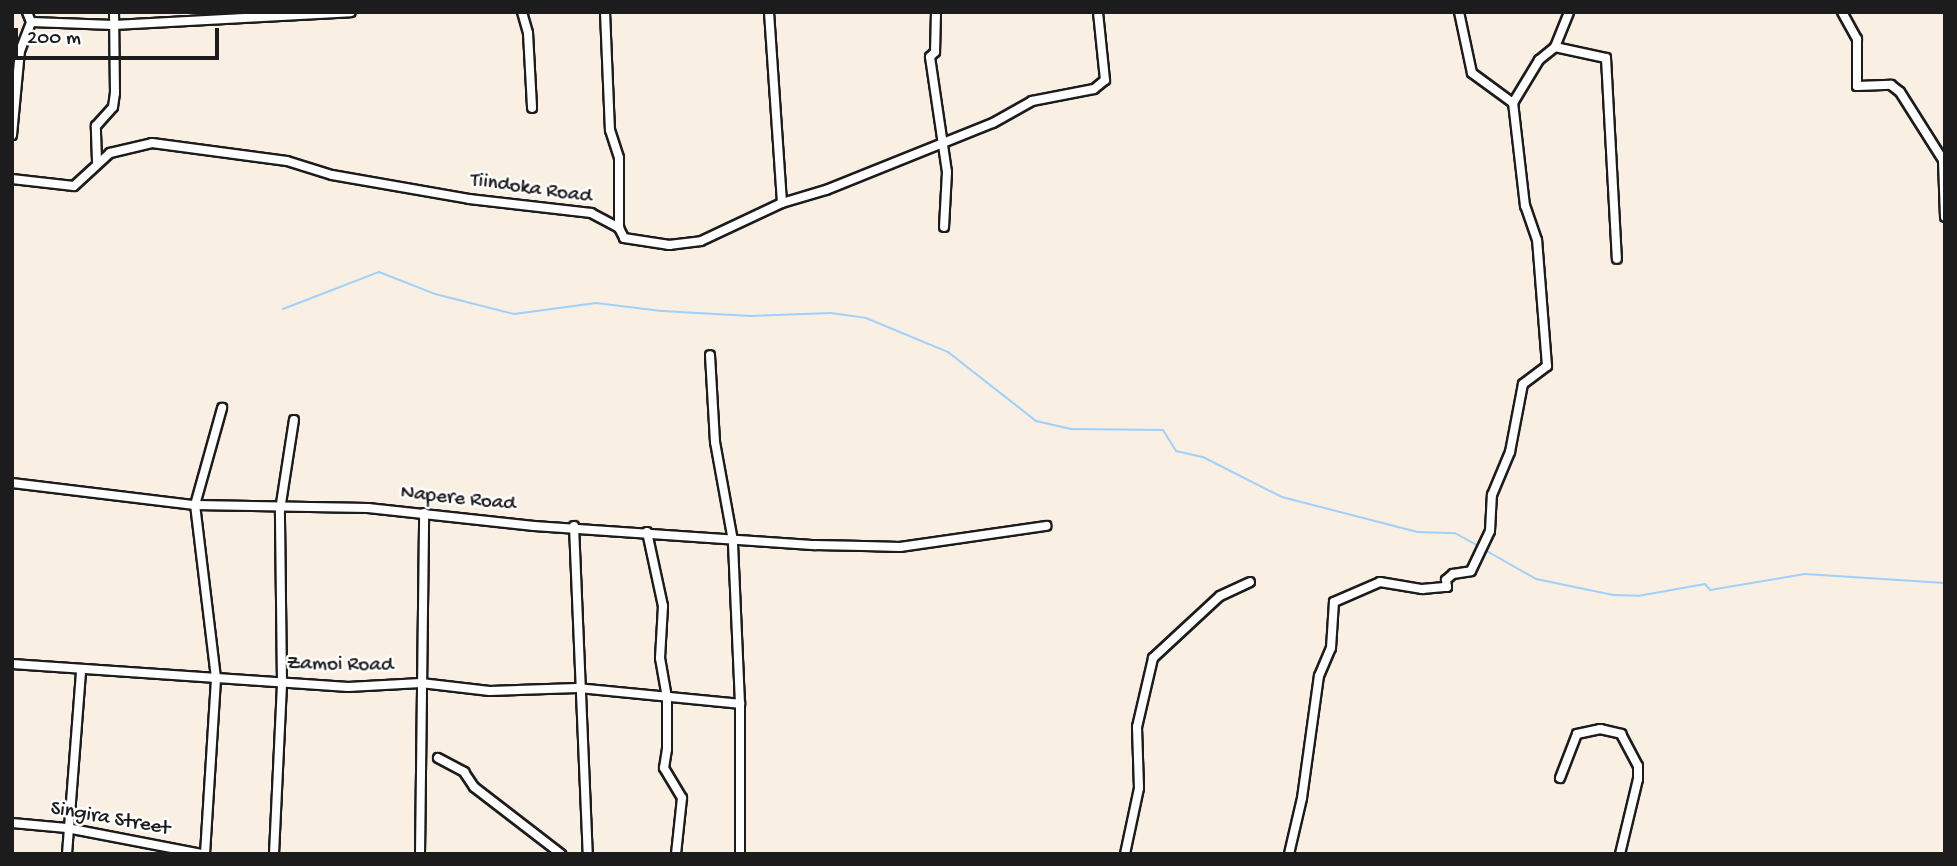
<!DOCTYPE html>
<style>
body{margin:0}
#map{position:relative;width:1957px;height:866px;overflow:hidden;background:#f9efe2;font-family:"Gochi Hand",sans-serif}
div>[style]{position:absolute}
[style*='--x']{left:calc(var(--x)*1px);top:calc(var(--y)*1px);width:calc(var(--w)*1px);rotate:calc(var(--a)*1deg)}
.stream>*{height:2px;margin:-1px;padding:0 1px;transform-origin:1px;border-radius:1px;background:#9fd1fc}
.roads{filter:drop-shadow(2px 0 #1c1c1c) drop-shadow(-2px 0 #1c1c1c) drop-shadow(0 2px #1c1c1c) drop-shadow(0 -2px #1c1c1c)}
.minor>*{height:8px;margin:-4px;padding:0 4px;transform-origin:4px;border-radius:4px;background:#fff}
span{translate:-50% -50%;white-space:nowrap;text-align:center;line-height:1.15;-webkit-text-stroke:5px #fff;paint-order:stroke}
.street-label{font-size:21px;color:#1c1c1c}
.frame{position:absolute;inset:0;border:14px solid #1c1c1c;pointer-events:none}
.scale{position:absolute;left:14px;top:28px;width:205px;height:32px;box-sizing:border-box;border:4px solid #1c1c1c;border-top:0;padding-left:9px;font-size:21px;line-height:24px;white-space:nowrap;color:#1c1c1c;-webkit-text-stroke:5px #fff;paint-order:stroke}
</style>
<div id="map">
<div class="stream">
<div style="--x:283;--y:309;--w:103;--a:-21.1"></div>
<div style="--x:379;--y:272;--w:60;--a:21.4"></div>
<div style="--x:435;--y:294;--w:81;--a:14.2"></div>
<div style="--x:514;--y:314;--w:83;--a:-7.6"></div>
<div style="--x:596;--y:303;--w:66;--a:6.9"></div>
<div style="--x:662;--y:311;--w:89;--a:3.2"></div>
<div style="--x:751;--y:316;--w:80;--a:-2.1"></div>
<div style="--x:831;--y:313;--w:35;--a:8"></div>
<div style="--x:866;--y:318;--w:89;--a:22.5"></div>
<div style="--x:948;--y:352;--w:112;--a:38.1"></div>
<div style="--x:1036;--y:421;--w:37;--a:13"></div>
<div style="--x:1072;--y:429;--w:91;--a:0.6"></div>
<div style="--x:1163;--y:430;--w:25;--a:58"></div>
<div style="--x:1176;--y:451;--w:28;--a:13"></div>
<div style="--x:1203;--y:457;--w:89;--a:26.9"></div>
<div style="--x:1282;--y:497;--w:139;--a:14.5"></div>
<div style="--x:1417;--y:532;--w:38;--a:2"></div>
<div style="--x:1455;--y:533;--w:29;--a:29"></div>
<div style="--x:1485;--y:550;--w:59;--a:29.6"></div>
<div style="--x:1536;--y:579;--w:79;--a:11.7"></div>
<div style="--x:1613;--y:595;--w:25;--a:2"></div>
<div style="--x:1638;--y:596;--w:68;--a:-10.2"></div>
<div style="--x:1705;--y:584;--w:8;--a:50"></div>
<div style="--x:1710;--y:590;--w:96;--a:-9.6"></div>
<div style="--x:1805;--y:574;--w:140;--a:3.7"></div>
</div>
<div class="roads">
<div class="minor">
<div style="--x:522;--y:12;--w:22;--a:74"></div>
<div style="--x:528;--y:33;--w:75;--a:86.9"></div>
<div style="--x:605;--y:12;--w:118;--a:87.6"></div>
<div style="--x:610;--y:130;--w:29;--a:72"></div>
<div style="--x:619;--y:158;--w:70;--a:90"></div>
<div style="--x:769;--y:12;--w:191;--a:86.1"></div>
<div style="--x:936;--y:12;--w:40;--a:91.4"></div>
<div style="--x:935;--y:52;--w:7;--a:135"></div>
<div style="--x:930;--y:57;--w:116;--a:81.6"></div>
<div style="--x:947;--y:172;--w:55;--a:93.1"></div>
<div style="--x:1459;--y:12;--w:62;--a:78"></div>
<div style="--x:1472;--y:73;--w:51;--a:36.2"></div>
<div style="--x:1842;--y:12;--w:31;--a:61"></div>
<div style="--x:1857;--y:39;--w:47;--a:90"></div>
<div style="--x:1857;--y:86;--w:34;--a:-2"></div>
<div style="--x:1891;--y:85;--w:11;--a:38"></div>
<div style="--x:1900;--y:92;--w:80;--a:57.7"></div>
<div style="--x:1943;--y:160;--w:57;--a:88"></div>
<div style="--x:31;--y:22;--w:83;--a:2.1"></div>
<div style="--x:114;--y:25;--w:237;--a:-3.1"></div>
<div style="--x:1555;--y:47;--w:52;--a:12.2"></div>
<div style="--x:1606;--y:58;--w:201;--a:86.9"></div>
<div style="--x:12;--y:135;--w:84;--a:-84.6"></div>
<div style="--x:20;--y:51;--w:31;--a:-69"></div>
<div style="--x:31;--y:22;--w:11;--a:-112"></div>
<div style="--x:97;--y:161;--w:35;--a:-92"></div>
<div style="--x:96;--y:126;--w:25;--a:-48"></div>
<div style="--x:113;--y:107;--w:14;--a:-82"></div>
<div style="--x:115;--y:93;--w:81;--a:-90.7"></div>
<div style="--x:12;--y:179;--w:62;--a:6.4"></div>
<div style="--x:74;--y:186;--w:49;--a:-42.5"></div>
<div style="--x:110;--y:153;--w:43;--a:-13.4"></div>
<div style="--x:152;--y:143;--w:136;--a:7.6"></div>
<div style="--x:287;--y:161;--w:47;--a:17.3"></div>
<div style="--x:332;--y:175;--w:139;--a:9.9"></div>
<div style="--x:469;--y:199;--w:123;--a:6.5"></div>
<div style="--x:591;--y:213;--w:32;--a:28"></div>
<div style="--x:619;--y:228;--w:11;--a:63"></div>
<div style="--x:624;--y:238;--w:46;--a:8.8"></div>
<div style="--x:669;--y:245;--w:32;--a:-7"></div>
<div style="--x:701;--y:241;--w:89;--a:-25.1"></div>
<div style="--x:782;--y:203;--w:46;--a:-16.5"></div>
<div style="--x:826;--y:190;--w:180;--a:-21.9"></div>
<div style="--x:993;--y:123;--w:45;--a:-29.4"></div>
<div style="--x:1032;--y:101;--w:63;--a:-11"></div>
<div style="--x:1094;--y:89;--w:14;--a:-39"></div>
<div style="--x:1105;--y:80;--w:68;--a:-95.9"></div>
<div style="--x:12;--y:483;--w:184;--a:6.9"></div>
<div style="--x:195;--y:505;--w:173;--a:1"></div>
<div style="--x:368;--y:508;--w:167;--a:6.2"></div>
<div style="--x:534;--y:526;--w:282;--a:3.9"></div>
<div style="--x:815;--y:545;--w:85;--a:1.3"></div>
<div style="--x:900;--y:547;--w:148;--a:-8.2"></div>
<div style="--x:574;--y:526;--w:328;--a:87.6"></div>
<div style="--x:647;--y:532;--w:76;--a:77.8"></div>
<div style="--x:663;--y:606;--w:52;--a:93.3"></div>
<div style="--x:660;--y:658;--w:40;--a:80"></div>
<div style="--x:667;--y:697;--w:52;--a:90"></div>
<div style="--x:667;--y:749;--w:19;--a:99"></div>
<div style="--x:664;--y:768;--w:35;--a:59"></div>
<div style="--x:682;--y:798;--w:56;--a:96.1"></div>
<div style="--x:12;--y:664;--w:337;--a:3.9"></div>
<div style="--x:348;--y:687;--w:73;--a:-3.1"></div>
<div style="--x:421;--y:683;--w:69;--a:6.6"></div>
<div style="--x:490;--y:691;--w:88;--a:-2"></div>
<div style="--x:578;--y:688;--w:163;--a:5.6"></div>
<div style="--x:740;--y:704;--w:163;--a:-92.5"></div>
<div style="--x:733;--y:541;--w:101;--a:-100.3"></div>
<div style="--x:715;--y:442;--w:87;--a:-93.3"></div>
<div style="--x:438;--y:758;--w:30;--a:28"></div>
<div style="--x:464;--y:772;--w:18;--a:56"></div>
<div style="--x:474;--y:787;--w:110;--a:37.6"></div>
<div style="--x:1560;--y:778;--w:47;--a:-68.9"></div>
<div style="--x:1577;--y:734;--w:24;--a:-12"></div>
<div style="--x:1600;--y:729;--w:22;--a:13"></div>
<div style="--x:1621;--y:734;--w:36;--a:62"></div>
<div style="--x:1638;--y:766;--w:13;--a:90"></div>
<div style="--x:1638;--y:779;--w:77;--a:103.5"></div>
<div style="--x:12;--y:823;--w:55;--a:5.2"></div>
<div style="--x:67;--y:828;--w:137;--a:10.9"></div>
<div style="--x:67;--y:854;--w:185;--a:-85.6"></div>
<div style="--x:205;--y:854;--w:176;--a:-86.4"></div>
<div style="--x:216;--y:678;--w:174;--a:-96.9"></div>
<div style="--x:195;--y:505;--w:101;--a:-74.4"></div>
<div style="--x:274;--y:854;--w:171;--a:-87.3"></div>
<div style="--x:282;--y:683;--w:173;--a:-90.7"></div>
<div style="--x:280;--y:510;--w:91;--a:-81.2"></div>
<div style="--x:420;--y:854;--w:341;--a:-89.3"></div>
<div style="--x:740;--y:854;--w:150;--a:-90"></div>
<div style="--x:1125;--y:854;--w:67;--a:-78"></div>
<div style="--x:1139;--y:788;--w:61;--a:-91.9"></div>
<div style="--x:1137;--y:727;--w:71;--a:-76.9"></div>
<div style="--x:1153;--y:658;--w:91;--a:-42.8"></div>
<div style="--x:1220;--y:596;--w:33;--a:-25"></div>
<div style="--x:1289;--y:854;--w:57;--a:-76.9"></div>
<div style="--x:1302;--y:798;--w:123;--a:-82.1"></div>
<div style="--x:1319;--y:676;--w:30;--a:-67"></div>
<div style="--x:1331;--y:648;--w:46;--a:-86.3"></div>
<div style="--x:1334;--y:602;--w:50;--a:-23.5"></div>
<div style="--x:1380;--y:582;--w:43;--a:9.5"></div>
<div style="--x:1422;--y:589;--w:25;--a:-5"></div>
<div style="--x:1447;--y:587;--w:7;--a:-98"></div>
<div style="--x:1446;--y:580;--w:9;--a:-41"></div>
<div style="--x:1453;--y:574;--w:18;--a:-9"></div>
<div style="--x:1471;--y:571;--w:44;--a:-64.6"></div>
<div style="--x:1490;--y:531;--w:36;--a:-87"></div>
<div style="--x:1492;--y:495;--w:47;--a:-67.3"></div>
<div style="--x:1510;--y:452;--w:69;--a:-79.2"></div>
<div style="--x:1523;--y:384;--w:30;--a:-37"></div>
<div style="--x:1547;--y:366;--w:126;--a:-94.5"></div>
<div style="--x:1537;--y:240;--w:36;--a:-109"></div>
<div style="--x:1525;--y:206;--w:104;--a:-96.6"></div>
<div style="--x:1513;--y:103;--w:50;--a:-58.8"></div>
<div style="--x:1539;--y:60;--w:21;--a:-39"></div>
<div style="--x:1555;--y:47;--w:38;--a:-68"></div>
</div>
</div>
<div class="street-label">
<span style="left:531px;top:190px;rotate:8deg">Tiindoka Road</span>
<span style="left:458px;top:500px;rotate:6deg">Napere Road</span>
<span style="left:340px;top:666px;rotate:1deg">Zamoi Road</span>
<span style="left:110px;top:820px;rotate:10deg">Singira Street</span>
</div>
<div class="frame"></div>
<div class="scale">200 m</div>
</div>
